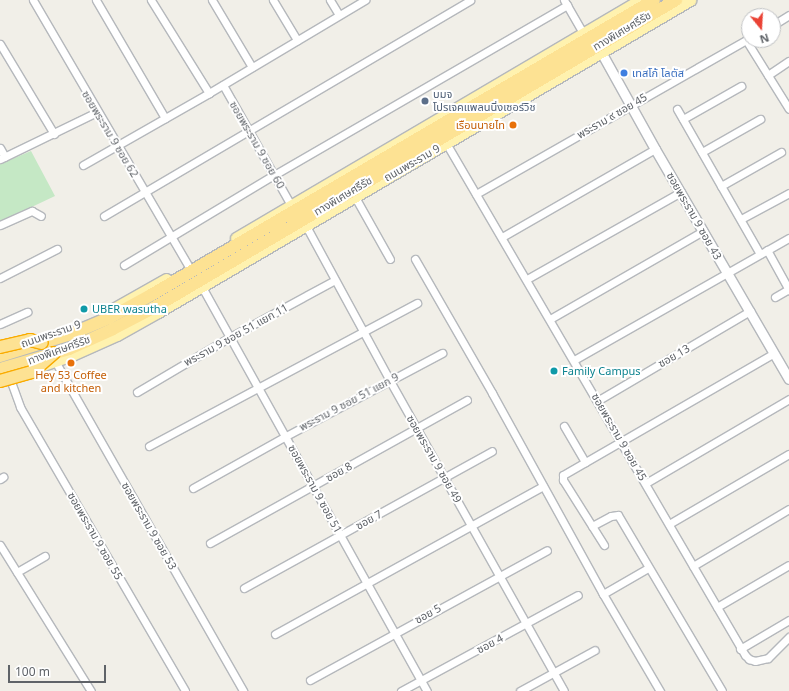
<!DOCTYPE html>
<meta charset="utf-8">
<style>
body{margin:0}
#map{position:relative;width:789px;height:691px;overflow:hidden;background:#f1efe8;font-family:"Noto Sans","Noto Sans Thai",sans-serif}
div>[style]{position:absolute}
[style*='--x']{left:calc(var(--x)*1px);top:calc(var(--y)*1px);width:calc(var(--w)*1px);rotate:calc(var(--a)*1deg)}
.green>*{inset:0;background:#c5e8c5}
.roads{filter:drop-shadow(1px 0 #b5b8bc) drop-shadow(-1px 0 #b5b8bc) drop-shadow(0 1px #b5b8bc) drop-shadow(0 -1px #b5b8bc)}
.street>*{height:7px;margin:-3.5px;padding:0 3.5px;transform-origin:3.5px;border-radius:3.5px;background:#fff}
.secondary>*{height:9px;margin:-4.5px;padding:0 4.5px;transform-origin:4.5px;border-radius:4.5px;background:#fff}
.primary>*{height:11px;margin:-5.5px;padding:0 5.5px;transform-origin:5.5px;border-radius:5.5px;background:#fff2af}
.highway>*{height:12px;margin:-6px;padding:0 6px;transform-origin:6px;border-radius:6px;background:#fde293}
.bridges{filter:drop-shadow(1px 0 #f9ab00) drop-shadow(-1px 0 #f9ab00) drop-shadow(0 1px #f9ab00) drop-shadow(0 -1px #f9ab00)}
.highway-bridge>*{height:12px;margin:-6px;padding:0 6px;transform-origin:6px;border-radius:6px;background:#fde293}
.dots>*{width:11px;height:11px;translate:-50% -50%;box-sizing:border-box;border:2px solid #fff;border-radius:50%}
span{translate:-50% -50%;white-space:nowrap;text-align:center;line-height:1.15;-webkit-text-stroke:4px #fff;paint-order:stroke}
.street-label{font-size:11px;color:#5f6368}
.shop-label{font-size:11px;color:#366cbe}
.left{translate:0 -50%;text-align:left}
.service-label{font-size:11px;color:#4e5e75}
.food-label{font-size:11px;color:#c56008}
.right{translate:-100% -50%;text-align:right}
.culture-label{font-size:11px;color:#0d838f}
.north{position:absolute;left:741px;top:8px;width:40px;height:40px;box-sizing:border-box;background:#fff;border:1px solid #bfc1c3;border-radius:50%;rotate:162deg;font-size:11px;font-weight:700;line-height:16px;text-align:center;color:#5f6368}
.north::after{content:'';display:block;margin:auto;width:14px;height:18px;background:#ea4335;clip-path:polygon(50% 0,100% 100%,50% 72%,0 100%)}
.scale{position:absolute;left:8px;top:665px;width:98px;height:18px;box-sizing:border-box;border:2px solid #5f6368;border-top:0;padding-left:5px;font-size:12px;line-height:14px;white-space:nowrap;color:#5f6368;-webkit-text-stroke:3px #fff;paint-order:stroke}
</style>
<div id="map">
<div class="green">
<div style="clip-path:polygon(31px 151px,55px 196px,0 222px,0 164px)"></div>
</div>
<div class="roads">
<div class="street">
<div style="--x:33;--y:0;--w:309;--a:59.7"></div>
<div style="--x:96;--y:0;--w:137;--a:59.7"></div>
<div style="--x:151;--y:0;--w:110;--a:58.1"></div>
<div style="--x:212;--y:0;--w:78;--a:59.2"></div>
<div style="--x:273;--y:0;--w:47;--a:59"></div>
<div style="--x:330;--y:0;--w:17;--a:59"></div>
<div style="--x:564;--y:0;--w:38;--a:60"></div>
<div style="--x:773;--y:25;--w:19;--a:-32"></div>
<div style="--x:746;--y:40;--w:81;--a:58.1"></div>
<div style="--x:0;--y:44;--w:105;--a:59"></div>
<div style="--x:768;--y:75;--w:25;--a:-34"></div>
<div style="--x:223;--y:85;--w:138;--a:60.5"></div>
<div style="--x:677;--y:109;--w:167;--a:60.2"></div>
<div style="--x:683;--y:119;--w:67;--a:-29.6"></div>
<div style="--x:446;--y:143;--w:593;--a:59.72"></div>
<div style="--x:745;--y:655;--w:6;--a:45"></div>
<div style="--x:749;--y:659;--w:6;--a:18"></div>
<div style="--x:755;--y:661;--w:13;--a:-13"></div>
<div style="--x:768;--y:658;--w:30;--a:-45"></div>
<div style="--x:0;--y:148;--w:10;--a:61"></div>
<div style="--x:702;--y:152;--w:67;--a:-29.6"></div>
<div style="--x:0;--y:159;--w:108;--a:-25.9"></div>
<div style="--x:83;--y:165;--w:145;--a:-29.7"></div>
<div style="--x:209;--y:93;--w:182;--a:-30.8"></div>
<div style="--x:721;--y:186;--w:69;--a:-29.5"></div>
<div style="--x:476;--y:194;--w:314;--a:-29.7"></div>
<div style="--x:355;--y:197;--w:71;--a:60.6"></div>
<div style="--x:104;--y:216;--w:425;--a:-30.5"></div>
<div style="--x:741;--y:219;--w:55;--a:-28.4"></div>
<div style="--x:0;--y:225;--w:35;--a:-24"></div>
<div style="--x:32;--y:211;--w:10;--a:29"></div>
<div style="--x:306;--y:226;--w:176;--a:61.5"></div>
<div style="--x:390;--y:381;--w:355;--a:60.7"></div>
<div style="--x:502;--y:237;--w:177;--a:-29.9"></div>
<div style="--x:767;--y:250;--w:46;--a:61.2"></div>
<div style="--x:415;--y:259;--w:155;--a:60.1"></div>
<div style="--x:492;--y:393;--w:230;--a:61.1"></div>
<div style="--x:603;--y:594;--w:113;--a:59.6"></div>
<div style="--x:124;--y:265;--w:175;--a:-31"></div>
<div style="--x:274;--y:175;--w:339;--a:-30.1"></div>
<div style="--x:0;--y:278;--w:64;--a:-27"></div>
<div style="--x:527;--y:279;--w:177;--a:-29.5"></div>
<div style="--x:202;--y:287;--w:462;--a:60.9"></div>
<div style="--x:775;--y:297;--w:16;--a:-30"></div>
<div style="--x:550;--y:319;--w:177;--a:-29.9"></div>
<div style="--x:0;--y:324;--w:30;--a:-24"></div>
<div style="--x:574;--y:360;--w:247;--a:-29.6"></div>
<div style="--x:55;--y:361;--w:380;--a:60.3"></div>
<div style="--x:10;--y:379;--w:30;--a:70"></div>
<div style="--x:20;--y:407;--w:328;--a:59.8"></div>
<div style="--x:137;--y:392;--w:108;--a:-30.6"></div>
<div style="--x:230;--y:337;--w:119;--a:-28.5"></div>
<div style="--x:597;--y:401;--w:178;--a:-30.5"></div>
<div style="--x:564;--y:426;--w:42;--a:59.7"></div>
<div style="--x:149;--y:446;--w:304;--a:-28.1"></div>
<div style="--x:0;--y:479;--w:4;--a:-34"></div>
<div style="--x:646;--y:483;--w:166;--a:-30.4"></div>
<div style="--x:193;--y:488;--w:107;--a:-29.2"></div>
<div style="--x:286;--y:436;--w:177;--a:-28"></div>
<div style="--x:669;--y:524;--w:139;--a:-30.3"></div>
<div style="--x:592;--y:526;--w:21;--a:-28"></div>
<div style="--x:611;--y:516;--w:7;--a:-8"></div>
<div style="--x:618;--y:515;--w:204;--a:59.4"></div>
<div style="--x:210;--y:543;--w:294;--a:-29.1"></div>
<div style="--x:0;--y:545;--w:172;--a:58.1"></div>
<div style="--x:604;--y:545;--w:77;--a:-122.2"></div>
<div style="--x:563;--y:480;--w:5;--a:-90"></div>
<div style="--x:563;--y:475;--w:244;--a:-30"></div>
<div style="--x:693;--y:566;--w:112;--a:-30.7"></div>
<div style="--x:17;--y:572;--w:32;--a:-30"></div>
<div style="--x:244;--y:588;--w:283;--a:-28.9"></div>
<div style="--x:603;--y:594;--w:52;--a:-30"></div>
<div style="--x:717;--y:607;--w:83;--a:-30.3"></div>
<div style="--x:275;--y:634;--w:306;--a:-28.9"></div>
<div style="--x:740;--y:649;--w:57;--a:-30.6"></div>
<div style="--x:310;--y:680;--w:270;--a:-28.7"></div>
<div style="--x:401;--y:691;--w:201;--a:-28.5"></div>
<div style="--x:520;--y:691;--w:85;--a:-28.7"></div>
</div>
<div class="secondary">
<div style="--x:601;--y:52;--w:111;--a:60.9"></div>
<div style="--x:655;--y:149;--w:266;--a:59.8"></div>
</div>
<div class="primary">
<div style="--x:236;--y:238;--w:469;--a:-30.5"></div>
<div style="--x:113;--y:309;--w:61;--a:-29.5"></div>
<div style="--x:40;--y:366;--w:34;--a:-19"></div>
<div style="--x:72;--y:355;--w:49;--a:-24"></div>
<div style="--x:117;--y:335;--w:47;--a:-29.3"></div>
<div style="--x:158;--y:312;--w:617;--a:-30.39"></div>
</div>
<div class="highway">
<div style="--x:0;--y:356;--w:74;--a:-17.2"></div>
<div style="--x:71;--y:334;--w:41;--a:-22.8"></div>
<div style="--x:109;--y:318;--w:48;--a:-28.7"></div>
<div style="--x:151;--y:295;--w:583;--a:-30.39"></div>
<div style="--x:0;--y:369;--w:72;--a:-16.2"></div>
<div style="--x:69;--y:349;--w:48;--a:-24.4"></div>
<div style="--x:113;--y:329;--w:47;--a:-27.6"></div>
<div style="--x:155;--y:307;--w:605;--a:-30.51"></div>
</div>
</div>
<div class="bridges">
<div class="highway-bridge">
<div style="--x:0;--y:347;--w:31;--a:-13"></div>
<div style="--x:30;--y:340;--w:12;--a:14"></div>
<div style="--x:0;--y:381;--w:33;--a:-16"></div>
<div style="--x:32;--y:372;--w:29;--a:-41"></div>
</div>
</div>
<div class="dots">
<div style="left:624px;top:73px;background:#3f7fe0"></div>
<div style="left:425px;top:101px;background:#5c6f8a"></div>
<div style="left:513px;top:125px;background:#e8710a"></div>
<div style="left:84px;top:309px;background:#0f9aa8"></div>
<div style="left:71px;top:363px;background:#e8710a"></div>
<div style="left:554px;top:371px;background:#0f9aa8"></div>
</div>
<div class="street-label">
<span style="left:622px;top:31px;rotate:-31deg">ทางพิเศษศรีรัช</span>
<span style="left:612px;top:116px;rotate:-30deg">พระราม ๙ ซอย 45</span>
<span style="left:110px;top:134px;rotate:59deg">ซอยพระราม 9 ซอย 62</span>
<span style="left:257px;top:145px;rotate:60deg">ซอยพระราม 9 ซอย 60</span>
<span style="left:412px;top:163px;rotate:-30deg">ถนนพระราม 9</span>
<span style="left:343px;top:196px;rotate:-31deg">ทางพิเศษศรีรัช</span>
<span style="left:694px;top:216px;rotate:60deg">ซอยพระราม 9 ซอย 43</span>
<span style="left:51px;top:334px;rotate:-19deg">ถนนพระราม 9</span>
<span style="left:236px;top:335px;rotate:-29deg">พระราม 9 ซอย 51 แยก 11</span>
<span style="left:59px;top:350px;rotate:-20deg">ทางพิเศษศรีรัช</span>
<span style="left:674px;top:356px;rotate:-30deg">ซอย 13</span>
<span style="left:349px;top:402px;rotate:-28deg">พระราม 9 ซอย 51 แยก 9</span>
<span style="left:619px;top:437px;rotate:60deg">ซอยพระราม 9 ซอย 45</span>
<span style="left:434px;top:459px;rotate:60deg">ซอยพระราม 9 ซอย 49</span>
<span style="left:339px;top:472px;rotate:-29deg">ซอย 8</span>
<span style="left:315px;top:489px;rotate:61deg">ซอยพระราม 9 ซอย 51</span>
<span style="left:369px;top:520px;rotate:-29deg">ซอย 7</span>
<span style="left:149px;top:526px;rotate:60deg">ซอยพระราม 9 ซอย 53</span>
<span style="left:95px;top:536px;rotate:60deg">ซอยพระราม 9 ซอย 55</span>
<span style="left:428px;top:614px;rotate:-29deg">ซอย 5</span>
<span style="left:490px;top:644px;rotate:-28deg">ซอย 4</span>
</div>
<div class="shop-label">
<span class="left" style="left:632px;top:73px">เทสโก้ โลตัส</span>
</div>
<div class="service-label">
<span class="left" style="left:433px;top:101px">บมจ<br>โปรเจคแพลนนิ่งเซอร์วิช</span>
</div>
<div class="food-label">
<span class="right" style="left:505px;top:125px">เรือนนายไท</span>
<span style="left:71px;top:382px">Hey 53 Coffee<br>and kitchen</span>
</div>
<div class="culture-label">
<span class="left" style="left:92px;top:309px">UBER wasutha</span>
<span class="left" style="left:562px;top:371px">Family Campus</span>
</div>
<div class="north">N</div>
<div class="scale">100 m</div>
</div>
